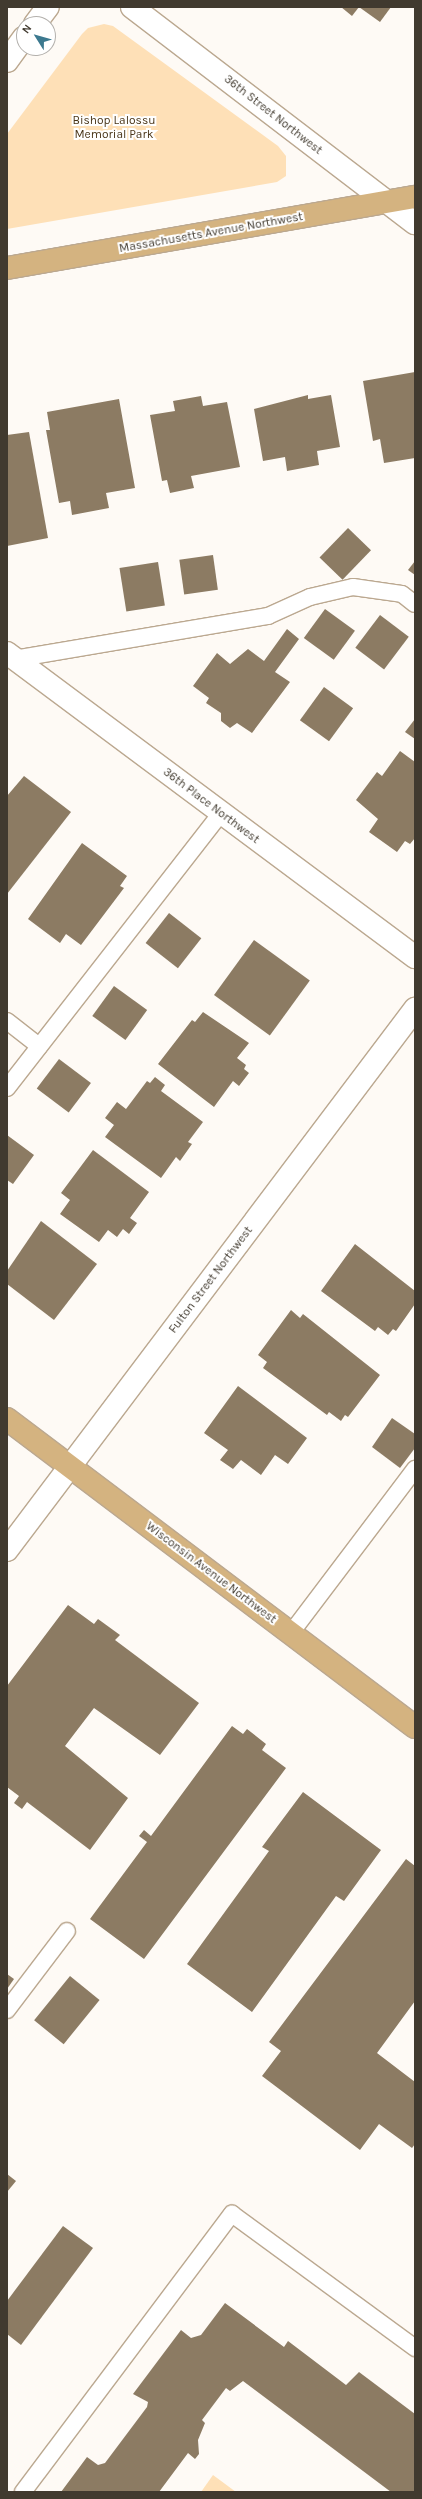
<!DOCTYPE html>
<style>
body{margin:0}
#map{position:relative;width:422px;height:2499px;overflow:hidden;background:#fefaf5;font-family:Karla,sans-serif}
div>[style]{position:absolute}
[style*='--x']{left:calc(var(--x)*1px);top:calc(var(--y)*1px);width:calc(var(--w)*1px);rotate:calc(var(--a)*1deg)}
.green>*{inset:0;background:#fee0b7}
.building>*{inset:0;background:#8c7b63;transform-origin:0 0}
.roads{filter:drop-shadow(1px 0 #bba890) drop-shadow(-1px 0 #bba890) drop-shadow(0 1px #bba890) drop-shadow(0 -1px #bba890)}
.lane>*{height:16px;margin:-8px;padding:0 8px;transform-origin:8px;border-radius:8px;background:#fff}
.street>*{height:22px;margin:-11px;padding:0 11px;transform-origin:11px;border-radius:11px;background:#fff}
.secondary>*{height:22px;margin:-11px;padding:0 11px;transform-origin:11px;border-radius:11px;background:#fff}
.primary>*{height:22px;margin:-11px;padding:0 11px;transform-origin:11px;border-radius:11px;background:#d4b380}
span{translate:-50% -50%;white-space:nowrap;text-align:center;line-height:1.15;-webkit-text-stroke:4px #fff;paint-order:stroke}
.street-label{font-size:12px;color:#413a2f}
.park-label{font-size:12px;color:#4a3619}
.frame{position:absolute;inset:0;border:8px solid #413a2f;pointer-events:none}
.north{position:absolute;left:16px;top:16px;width:40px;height:40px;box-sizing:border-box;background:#fff;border:1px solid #b3b0ac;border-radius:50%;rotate:307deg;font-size:11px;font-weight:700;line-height:16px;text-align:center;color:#413a2f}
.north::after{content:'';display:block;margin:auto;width:14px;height:18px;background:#3c798f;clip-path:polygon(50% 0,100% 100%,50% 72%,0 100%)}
</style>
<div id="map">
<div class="green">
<div style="clip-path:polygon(104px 24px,113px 26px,278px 146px,286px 156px,286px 176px,277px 182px,7px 229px,7px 134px,82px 34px,88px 28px)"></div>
<div style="clip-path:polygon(213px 2475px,236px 2492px,201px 2492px)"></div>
</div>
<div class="building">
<div style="clip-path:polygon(341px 7px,359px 7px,352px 16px)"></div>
<div style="clip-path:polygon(359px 7px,391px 7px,380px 22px)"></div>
<div style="clip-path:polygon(415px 372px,415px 458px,384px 463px,380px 439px,373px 441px,363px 381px)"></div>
<div style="clip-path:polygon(308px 395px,308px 399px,331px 395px,340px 447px,317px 451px,319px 465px,287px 471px,285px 457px,263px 461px,254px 409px)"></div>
<div style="clip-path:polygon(201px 396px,203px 406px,227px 402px,240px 467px,191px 476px,194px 488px,170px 493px,167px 480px,162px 481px,150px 415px,175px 411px,173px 401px)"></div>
<div style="clip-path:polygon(119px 399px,135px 488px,106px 493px,109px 508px,72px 515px,70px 501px,59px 503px,46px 430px,50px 430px,47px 412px)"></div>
<div style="clip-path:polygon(29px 432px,48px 538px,7px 546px,7px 435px)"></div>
<div style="left:348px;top:528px;width:32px;height:41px;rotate:44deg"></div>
<div style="left:213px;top:555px;width:35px;height:34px;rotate:82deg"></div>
<div style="clip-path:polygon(415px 561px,415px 575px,408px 570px)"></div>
<div style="left:158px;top:562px;width:44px;height:39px;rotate:81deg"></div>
<div style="left:325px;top:609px;width:37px;height:36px;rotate:36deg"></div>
<div style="left:380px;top:615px;width:36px;height:41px;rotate:37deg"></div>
<div style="clip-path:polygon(287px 629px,299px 639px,275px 672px,290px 682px,252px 733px,237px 723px,230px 728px,221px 721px,221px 713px,206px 703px,209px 698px,193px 686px,217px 653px,230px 664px,248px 649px,264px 661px)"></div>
<div style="left:324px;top:687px;width:36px;height:41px;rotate:36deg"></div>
<div style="clip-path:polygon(415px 719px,415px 739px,405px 732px)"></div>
<div style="clip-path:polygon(400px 751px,415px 762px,415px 838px,410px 844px,405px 841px,397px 852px,369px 832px,378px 819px,356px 800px,377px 772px,382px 776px)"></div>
<div style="clip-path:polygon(24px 776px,71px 812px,7px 894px,7px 796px)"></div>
<div style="clip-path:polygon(82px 843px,127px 876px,120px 886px,124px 888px,81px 945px,66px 934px,60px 943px,28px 919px)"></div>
<div style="left:169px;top:913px;width:41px;height:38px;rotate:38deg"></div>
<div style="left:254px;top:940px;width:69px;height:68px;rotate:36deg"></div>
<div style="left:114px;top:986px;width:41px;height:37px;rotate:36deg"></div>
<div style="clip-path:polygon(203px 1012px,249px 1043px,237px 1058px,246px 1065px,244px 1069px,249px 1073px,239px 1086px,233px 1081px,214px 1107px,158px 1064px,192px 1020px,195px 1022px)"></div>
<div style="left:59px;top:1059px;width:40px;height:37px;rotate:37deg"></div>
<div style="clip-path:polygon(155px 1077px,165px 1085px,161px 1091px,203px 1122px,188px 1142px,192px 1144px,180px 1161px,176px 1157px,161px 1178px,105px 1137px,114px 1125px,105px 1118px,117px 1102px,126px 1109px,147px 1081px,150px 1083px)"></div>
<div style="clip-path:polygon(7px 1135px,34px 1155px,13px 1184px,7px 1180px)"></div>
<div style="clip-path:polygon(93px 1150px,149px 1192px,130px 1218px,137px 1223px,129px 1234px,123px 1229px,117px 1237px,108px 1230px,99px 1242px,60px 1214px,70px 1200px,61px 1193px)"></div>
<div style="clip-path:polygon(41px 1221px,97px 1264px,54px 1320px,7px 1284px,7px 1271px)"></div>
<div style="clip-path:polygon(355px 1244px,415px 1291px,415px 1304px,396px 1331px,393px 1329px,388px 1335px,378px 1327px,375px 1331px,321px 1291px)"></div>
<div style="clip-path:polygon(291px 1310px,300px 1318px,303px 1314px,380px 1375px,348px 1417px,345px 1415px,341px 1421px,329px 1412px,327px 1415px,263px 1368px,267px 1362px,258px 1355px)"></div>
<div style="clip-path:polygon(238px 1386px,307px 1438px,288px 1464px,275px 1455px,261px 1475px,241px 1460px,233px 1469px,220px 1460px,228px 1450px,204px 1433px)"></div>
<div style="clip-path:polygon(392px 1418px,415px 1434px,415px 1448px,400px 1468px,372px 1447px)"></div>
<div style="clip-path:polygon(68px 1605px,94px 1624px,98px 1619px,120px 1635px,115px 1640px,199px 1703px,160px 1755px,94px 1708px,65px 1746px,128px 1798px,90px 1850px,27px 1802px,22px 1809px,14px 1803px,19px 1796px,7px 1787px,7px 1686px)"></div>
<div style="clip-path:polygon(232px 1726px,243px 1734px,247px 1729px,266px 1744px,262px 1750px,286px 1768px,144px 1959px,90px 1919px,147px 1842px,139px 1836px,144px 1830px,151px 1836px)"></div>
<div style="clip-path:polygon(303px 1792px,381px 1850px,344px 1901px,336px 1896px,252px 2012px,187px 1964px,269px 1851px,262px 1847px)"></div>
<div style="clip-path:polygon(406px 1859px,415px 1866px,415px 2001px,377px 2053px,415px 2082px,415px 2144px,412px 2148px,379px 2124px,360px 2150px,262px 2076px,281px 2051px,269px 2042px)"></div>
<div style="clip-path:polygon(7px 1974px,14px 1979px,7px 1989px)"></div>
<div style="left:70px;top:1976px;width:38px;height:57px;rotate:39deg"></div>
<div style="clip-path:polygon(7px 2174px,16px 2181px,7px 2192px)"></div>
<div style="clip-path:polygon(63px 2226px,93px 2248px,21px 2345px,7px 2334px,7px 2301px)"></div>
<div style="clip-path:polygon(225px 2303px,284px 2347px,288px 2341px,346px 2385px,359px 2372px,415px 2414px,415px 2492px,391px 2492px,243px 2381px,230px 2391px,226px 2388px,202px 2420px,205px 2423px,198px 2440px,199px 2454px,195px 2459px,188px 2453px,159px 2492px,61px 2492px,87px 2457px,98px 2465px,105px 2463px,147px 2407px,148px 2402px,133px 2394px,181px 2330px,191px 2338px,201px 2335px)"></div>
</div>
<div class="roads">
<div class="lane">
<div style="--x:14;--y:659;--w:258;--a:-9.6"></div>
<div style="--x:268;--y:616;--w:46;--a:-24.3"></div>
<div style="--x:310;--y:597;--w:44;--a:-13.1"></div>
<div style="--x:353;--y:587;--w:49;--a:8.1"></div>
<div style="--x:402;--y:594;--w:16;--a:38"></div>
<div style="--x:7;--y:1021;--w:41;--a:38"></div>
<div style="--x:7;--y:1088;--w:348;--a:-52.1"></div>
<div style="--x:291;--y:1633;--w:206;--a:-52.9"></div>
<div style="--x:7;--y:2010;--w:99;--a:-52.8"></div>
<div style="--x:23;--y:2492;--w:348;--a:-53.1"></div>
<div style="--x:232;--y:2214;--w:227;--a:36.2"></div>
</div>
<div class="street">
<div style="--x:132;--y:7;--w:356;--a:37.4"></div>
<div style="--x:7;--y:653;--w:509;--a:36.69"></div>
<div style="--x:7;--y:1550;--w:678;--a:-52.98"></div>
</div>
<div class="secondary">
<div style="--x:35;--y:24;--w:21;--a:-53"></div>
<div style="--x:7;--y:61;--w:29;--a:-54"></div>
</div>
<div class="primary">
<div style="--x:7;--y:268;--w:414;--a:-9.9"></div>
<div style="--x:7;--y:1419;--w:511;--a:37.05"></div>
</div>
</div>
<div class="street-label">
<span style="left:273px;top:115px;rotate:38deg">36th Street Northwest</span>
<span style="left:211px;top:233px;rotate:-10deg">Massachusetts Avenue Northwest</span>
<span style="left:211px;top:806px;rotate:37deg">36th Place Northwest</span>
<span style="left:211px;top:1280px;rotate:-53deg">Fulton Street Northwest</span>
<span style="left:211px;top:1573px;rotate:37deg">Wisconsin Avenue Northwest</span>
</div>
<div class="park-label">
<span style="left:114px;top:128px">Bishop Lalossu<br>Memorial Park</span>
</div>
<div class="frame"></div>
<div class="north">N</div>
</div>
